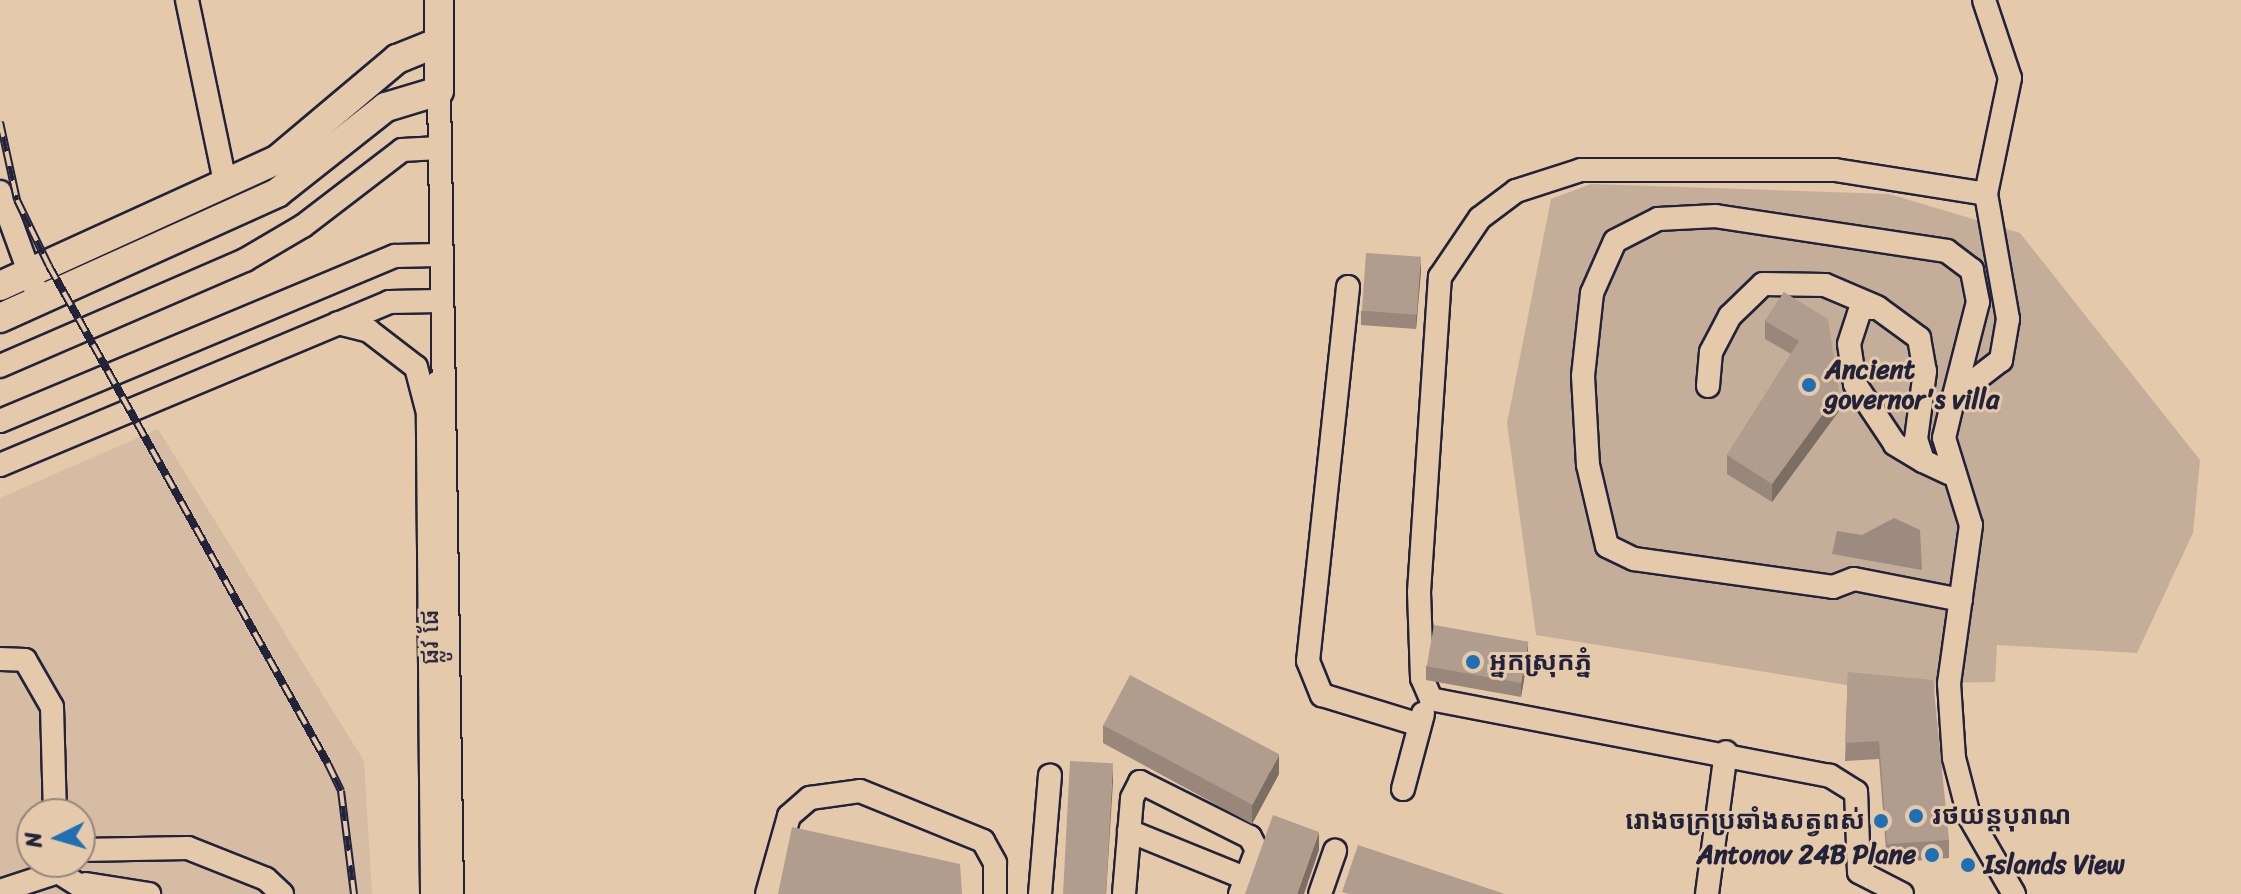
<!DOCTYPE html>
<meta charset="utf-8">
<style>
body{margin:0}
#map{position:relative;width:2241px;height:894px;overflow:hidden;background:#e4c9ab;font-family:Sriracha,"Noto Sans Khmer",sans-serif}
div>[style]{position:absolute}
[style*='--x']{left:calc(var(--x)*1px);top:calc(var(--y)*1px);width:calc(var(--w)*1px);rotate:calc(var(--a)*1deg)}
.built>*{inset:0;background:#d5bca2}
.green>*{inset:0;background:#c5ae99}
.water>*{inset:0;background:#9d8b82}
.roads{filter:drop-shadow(2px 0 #22223b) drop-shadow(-2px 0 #22223b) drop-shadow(0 2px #22223b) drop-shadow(0 -2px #22223b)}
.minor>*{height:22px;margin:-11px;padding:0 11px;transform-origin:11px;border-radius:11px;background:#e4c9ab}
.major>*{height:28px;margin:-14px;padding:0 14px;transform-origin:14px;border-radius:14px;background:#e4c9ab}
.rail>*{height:8px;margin-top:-4px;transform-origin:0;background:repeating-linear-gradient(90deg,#e4c9ab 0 15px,#22223b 0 30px);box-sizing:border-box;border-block:2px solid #22223b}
.wall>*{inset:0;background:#98877a}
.shaded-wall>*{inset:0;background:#7c6e63}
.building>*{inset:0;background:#b19d8e;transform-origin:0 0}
.dots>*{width:22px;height:22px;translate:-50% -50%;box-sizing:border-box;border:4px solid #e4c9ab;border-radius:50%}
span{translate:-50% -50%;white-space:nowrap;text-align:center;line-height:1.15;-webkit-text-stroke:6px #e4c9ab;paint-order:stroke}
.poi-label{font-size:26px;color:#22223b;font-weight:700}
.left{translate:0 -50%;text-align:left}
.right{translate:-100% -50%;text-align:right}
.street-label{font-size:26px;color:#22223b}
.north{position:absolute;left:16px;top:798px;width:80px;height:80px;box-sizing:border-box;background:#e4c9ab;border:2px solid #96867e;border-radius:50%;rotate:265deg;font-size:22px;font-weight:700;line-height:32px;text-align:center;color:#22223b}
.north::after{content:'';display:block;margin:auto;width:28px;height:36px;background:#1f6fb2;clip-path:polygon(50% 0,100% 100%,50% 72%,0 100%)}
</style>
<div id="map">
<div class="built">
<div style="clip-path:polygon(evenodd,158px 429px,364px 761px,372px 894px,0 894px,0 498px,158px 429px,32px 814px,80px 814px,80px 862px,32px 862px,32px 814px)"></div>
</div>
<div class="green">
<div style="clip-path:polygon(1591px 184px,1889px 194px,2020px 233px,2200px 460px,2193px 533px,2137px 653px,1997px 645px,1995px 682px,1936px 683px,1933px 699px,1536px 635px,1507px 423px,1551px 199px)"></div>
</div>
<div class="water">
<div style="clip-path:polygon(1894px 518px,1920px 530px,1922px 570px,1832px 554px,1837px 531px,1862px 535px)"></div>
</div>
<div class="roads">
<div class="minor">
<div style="--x:187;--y:0;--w:190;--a:78.2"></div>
<div style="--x:1984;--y:0;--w:82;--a:71.6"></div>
<div style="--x:2010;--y:78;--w:118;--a:101.7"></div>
<div style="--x:1986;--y:194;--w:127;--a:80"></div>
<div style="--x:2008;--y:319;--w:42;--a:99.7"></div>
<div style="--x:2001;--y:360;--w:59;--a:142.5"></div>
<div style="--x:1954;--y:396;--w:43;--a:103.4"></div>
<div style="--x:1944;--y:438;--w:91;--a:72.8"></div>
<div style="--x:1971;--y:525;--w:160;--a:97.9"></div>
<div style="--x:1949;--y:683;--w:75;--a:86.2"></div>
<div style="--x:1954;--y:758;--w:60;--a:75.5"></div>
<div style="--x:1969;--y:816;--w:90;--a:60"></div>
<div style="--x:439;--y:91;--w:803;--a:89.07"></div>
<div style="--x:0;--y:192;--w:102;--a:70"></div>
<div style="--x:1348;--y:287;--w:376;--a:96.1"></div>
<div style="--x:1308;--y:661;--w:37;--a:68"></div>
<div style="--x:1322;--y:695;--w:99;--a:17"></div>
<div style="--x:338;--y:323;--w:32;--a:14"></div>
<div style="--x:369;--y:331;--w:59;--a:37.5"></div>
<div style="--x:416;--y:367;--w:48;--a:75.4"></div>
<div style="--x:0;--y:366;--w:267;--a:-23.4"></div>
<div style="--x:245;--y:260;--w:67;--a:-30.4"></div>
<div style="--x:303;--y:226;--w:125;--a:-37.5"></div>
<div style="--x:402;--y:150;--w:37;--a:-3"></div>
<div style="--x:1708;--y:386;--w:34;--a:-85"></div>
<div style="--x:1711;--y:352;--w:41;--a:-62.2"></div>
<div style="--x:1730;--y:316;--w:46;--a:-44.1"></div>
<div style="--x:1763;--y:284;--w:62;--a:0.9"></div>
<div style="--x:1825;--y:285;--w:56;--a:22.9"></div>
<div style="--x:1954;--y:396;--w:97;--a:-75.7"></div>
<div style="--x:1978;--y:302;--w:33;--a:-101"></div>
<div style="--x:1972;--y:270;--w:31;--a:-143"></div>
<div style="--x:1947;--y:251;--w:234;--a:-171.4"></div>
<div style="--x:1716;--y:216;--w:58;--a:177"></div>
<div style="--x:1658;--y:219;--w:48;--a:152.9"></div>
<div style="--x:1615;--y:241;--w:57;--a:113.9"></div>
<div style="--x:1592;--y:293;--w:83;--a:96.2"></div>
<div style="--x:1583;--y:376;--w:89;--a:86.8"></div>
<div style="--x:1588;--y:465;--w:83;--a:76.8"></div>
<div style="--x:1607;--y:546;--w:30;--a:26"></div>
<div style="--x:1634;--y:559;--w:201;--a:8"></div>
<div style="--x:1833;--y:587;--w:22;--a:-21"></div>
<div style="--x:1854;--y:579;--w:109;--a:11.1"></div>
<div style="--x:0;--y:421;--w:428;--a:-22.7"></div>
<div style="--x:395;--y:256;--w:43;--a:-1.3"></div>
<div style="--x:1923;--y:461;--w:33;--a:-149"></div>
<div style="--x:1895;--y:444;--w:72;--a:-123.7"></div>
<div style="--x:1855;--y:384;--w:40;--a:-98.5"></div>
<div style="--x:1849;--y:344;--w:38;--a:-72"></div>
<div style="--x:1861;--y:308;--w:17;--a:0"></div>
<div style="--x:1878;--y:308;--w:51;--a:36.2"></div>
<div style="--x:1919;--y:338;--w:34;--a:80"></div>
<div style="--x:1925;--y:371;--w:69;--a:97.5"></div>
<div style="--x:1916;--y:439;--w:23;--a:72"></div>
<div style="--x:1923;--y:461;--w:29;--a:25"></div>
<div style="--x:0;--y:465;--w:422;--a:-22.7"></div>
<div style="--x:389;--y:302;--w:50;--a:-1.1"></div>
<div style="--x:0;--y:659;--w:25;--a:2"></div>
<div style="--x:25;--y:660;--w:54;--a:60.1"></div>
<div style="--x:52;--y:707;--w:107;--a:88.4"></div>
<div style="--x:1403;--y:789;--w:78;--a:-75.1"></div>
<div style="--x:1129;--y:831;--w:127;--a:22.1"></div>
<div style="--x:80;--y:850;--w:108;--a:-1.1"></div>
<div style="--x:188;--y:848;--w:84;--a:21.7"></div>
<div style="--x:266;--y:879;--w:22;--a:43"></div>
<div style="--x:86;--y:884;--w:64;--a:9"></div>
<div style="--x:0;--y:891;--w:61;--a:-18.1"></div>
<div style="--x:58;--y:872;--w:41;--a:32.2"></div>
<div style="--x:432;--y:894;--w:478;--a:-90.5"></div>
<div style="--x:428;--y:416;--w:35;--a:-74"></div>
<div style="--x:767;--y:894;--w:81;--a:-74.2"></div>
<div style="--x:789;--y:816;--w:28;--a:-41"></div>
<div style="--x:810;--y:798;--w:50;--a:-8"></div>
<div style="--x:860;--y:791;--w:133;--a:22.1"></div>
<div style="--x:983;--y:841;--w:25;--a:61"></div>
<div style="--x:995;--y:863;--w:31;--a:90"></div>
<div style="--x:1040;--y:894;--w:119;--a:-85.2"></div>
<div style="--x:1124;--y:894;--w:96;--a:-85.2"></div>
<div style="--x:1132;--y:798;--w:18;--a:-63"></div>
<div style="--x:1140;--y:782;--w:123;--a:26.6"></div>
<div style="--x:1250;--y:837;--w:15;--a:62"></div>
<div style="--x:1257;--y:850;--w:47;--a:111.1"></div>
<div style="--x:1320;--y:894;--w:46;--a:-70.8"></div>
<div style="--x:1707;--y:894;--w:143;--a:-82.4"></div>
<div style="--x:1902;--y:894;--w:48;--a:-152.9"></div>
<div style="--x:1859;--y:872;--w:80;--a:-92.1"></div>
<div style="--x:1856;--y:792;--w:31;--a:-148"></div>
<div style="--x:1830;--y:776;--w:406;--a:-169.1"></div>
<div style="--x:1431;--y:699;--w:23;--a:-113"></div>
<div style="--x:1422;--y:678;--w:86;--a:-92"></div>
<div style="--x:1419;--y:592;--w:316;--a:-86.2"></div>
<div style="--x:1440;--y:277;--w:71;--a:-55.9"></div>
<div style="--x:1480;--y:218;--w:45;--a:-36.9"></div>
<div style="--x:1516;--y:191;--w:68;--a:-17.9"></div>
<div style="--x:1581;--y:170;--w:254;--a:0"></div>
<div style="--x:1835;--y:170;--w:153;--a:9"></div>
</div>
<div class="major">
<div style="--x:0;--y:286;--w:304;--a:-24.5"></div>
<div style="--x:277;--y:160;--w:157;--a:-40.1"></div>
<div style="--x:397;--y:59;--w:45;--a:-22"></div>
<div style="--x:0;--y:318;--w:304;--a:-24.3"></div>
<div style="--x:277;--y:193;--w:139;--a:-38.3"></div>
<div style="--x:386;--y:107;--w:55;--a:-16.8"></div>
<div style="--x:439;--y:91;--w:91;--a:-90"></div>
</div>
</div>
<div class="rail">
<div style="--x:0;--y:122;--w:80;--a:77.7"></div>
<div style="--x:17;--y:200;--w:73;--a:64.1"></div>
<div style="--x:49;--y:266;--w:571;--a:60.74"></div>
<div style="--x:328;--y:764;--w:30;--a:64"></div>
<div style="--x:341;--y:791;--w:104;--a:82.8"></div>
</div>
<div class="wall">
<div style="clip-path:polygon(1421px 271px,1416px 329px,1361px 325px,1361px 311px)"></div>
<div style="clip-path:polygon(1784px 292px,1839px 411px,1772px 502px,1727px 474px,1727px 455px,1791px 354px,1765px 339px,1765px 321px)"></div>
<div style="clip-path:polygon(1528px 656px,1521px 697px,1426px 680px,1426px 666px)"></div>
<div style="clip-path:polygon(1848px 672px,1949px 840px,1949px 858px,1887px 863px,1879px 759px,1845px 761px)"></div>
<div style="clip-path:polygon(1103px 725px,1279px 774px,1252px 824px,1103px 743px)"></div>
</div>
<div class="shaded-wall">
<div style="clip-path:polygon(1421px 257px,1421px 271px,1416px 329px,1416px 315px)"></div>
<div style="clip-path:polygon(1839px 392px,1839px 411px,1772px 502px,1772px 484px)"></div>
<div style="clip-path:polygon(1528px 642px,1528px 656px,1521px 697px,1521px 683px)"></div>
<div style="clip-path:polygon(1279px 755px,1279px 774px,1252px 824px,1252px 806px)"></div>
<div style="clip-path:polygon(1113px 763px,1113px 782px,1106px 894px,1105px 894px)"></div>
<div style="clip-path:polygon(1319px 832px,1319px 850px,1304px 894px,1297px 894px)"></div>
</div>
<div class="building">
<div style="left:1366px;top:253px;width:55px;height:58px;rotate:4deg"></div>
<div style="clip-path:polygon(1784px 292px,1828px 319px,1839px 392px,1772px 484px,1727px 455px,1799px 341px,1765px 321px)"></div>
<div style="left:1434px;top:625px;width:96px;height:42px;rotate:10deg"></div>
<div style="clip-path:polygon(1848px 672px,1933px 680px,1949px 840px,1887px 844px,1879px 741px,1845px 743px)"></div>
<div style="left:1130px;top:675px;width:169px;height:57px;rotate:28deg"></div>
<div style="left:1070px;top:761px;width:43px;height:133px;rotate:3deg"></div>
<div style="clip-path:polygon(1273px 815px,1319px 832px,1297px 894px,1245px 894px)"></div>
<div style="clip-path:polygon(792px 827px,960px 864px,962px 894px,778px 894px)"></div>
<div style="clip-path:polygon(1358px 845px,1505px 894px,1349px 894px,1342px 892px)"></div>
</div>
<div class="dots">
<div style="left:1809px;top:385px;background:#1f6fb2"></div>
<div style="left:1473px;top:662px;background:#1f6fb2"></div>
<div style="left:1916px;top:816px;background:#1f6fb2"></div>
<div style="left:1881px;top:821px;background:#1f6fb2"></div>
<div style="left:1932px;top:855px;background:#1f6fb2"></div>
<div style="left:1968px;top:865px;background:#1f6fb2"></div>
</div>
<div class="poi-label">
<span class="left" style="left:1825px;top:385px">Ancient<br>governor's villa</span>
<span class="left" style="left:1489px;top:662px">អ្នកស្រុកភ្នំ</span>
<span class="left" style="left:1932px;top:816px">រថយន្តបុរាណ</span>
<span class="right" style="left:1865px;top:821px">រោងចក្រប្រឆាំងសត្វពស់</span>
<span class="right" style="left:1916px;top:855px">Antonov 24B Plane</span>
<span class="left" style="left:1984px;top:865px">Islands View</span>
</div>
<div class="street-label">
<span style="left:430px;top:637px;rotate:-90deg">ផ្លូវ ផែ</span>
</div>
<div class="north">N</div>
</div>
